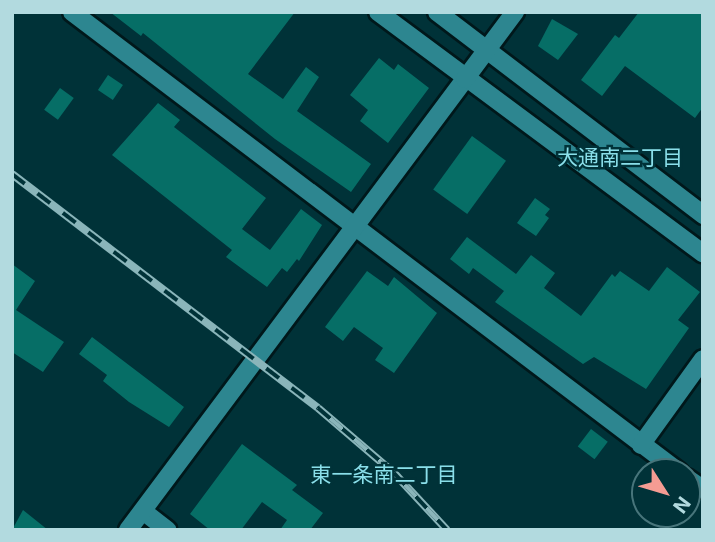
<!DOCTYPE html>
<meta charset="utf-8">
<style>
body{margin:0}
#map{position:relative;width:715px;height:542px;overflow:hidden;background:#003238;font-family:Inter,"Noto Sans JP",sans-serif}
div>[style]{position:absolute}
[style*='--x']{left:calc(var(--x)*1px);top:calc(var(--y)*1px);width:calc(var(--w)*1px);rotate:calc(var(--a)*1deg)}
.building>*{inset:0;background:#066e66;transform-origin:0 0}
.roads{filter:drop-shadow(2px 0 #00181b) drop-shadow(-2px 0 #00181b) drop-shadow(0 2px #00181b) drop-shadow(0 -2px #00181b)}
.minor>*{height:18px;margin:-9px;padding:0 9px;transform-origin:9px;border-radius:9px;background:#2d8690}
.tertiary>*{height:18px;margin:-9px;padding:0 9px;transform-origin:9px;border-radius:9px;background:#2d8690}
.rail>*{height:8px;margin-top:-4px;transform-origin:0;background:repeating-linear-gradient(90deg,#003238 0 16px,#8ab5ba 0 32px);box-sizing:border-box;border-block:2px solid #8ab5ba}
span{translate:-50% -50%;white-space:nowrap;text-align:center;line-height:1.15;-webkit-text-stroke:5px #003238;paint-order:stroke}
.neighbourhood-label{font-size:21px;color:#8adfea}
.frame{position:absolute;inset:0;border:14px solid #b2dadf;pointer-events:none}
.north{position:absolute;left:631px;top:458px;width:70px;height:70px;box-sizing:border-box;background:#003238;border:2px solid #47757b;border-radius:50%;rotate:127deg;font-size:19px;font-weight:700;line-height:28px;text-align:center;color:#b2dadf}
.north::after{content:'';display:block;margin:auto;width:24px;height:32px;background:#f59c93;clip-path:polygon(50% 0,100% 100%,50% 72%,0 100%)}
</style>
<div id="map">
<div class="building">
<div style="clip-path:polygon(110px 12px,295px 12px,248px 74px,283px 99px,306px 67px,319px 77px,297px 111px,371px 164px,351px 192px,275px 139px,143px 33px,141px 36px)"></div>
<div style="clip-path:polygon(639px 12px,703px 12px,703px 107px,695px 118px,625px 66px,602px 96px,581px 80px,615px 35px,619px 38px)"></div>
<div style="clip-path:polygon(552px 19px,578px 34px,558px 60px,538px 46px)"></div>
<div style="clip-path:polygon(379px 58px,394px 70px,398px 64px,429px 88px,388px 143px,360px 121px,368px 110px,350px 95px)"></div>
<div style="left:108px;top:75px;width:18px;height:18px;rotate:34deg"></div>
<div style="left:60px;top:88px;width:17px;height:27px;rotate:36deg"></div>
<div style="clip-path:polygon(158px 103px,180px 120px,174px 127px,266px 198px,242px 229px,270px 250px,301px 209px,322px 225px,299px 261px,297px 259px,287px 272px,282px 268px,267px 287px,226px 257px,232px 250px,112px 155px)"></div>
<div style="left:472px;top:136px;width:42px;height:66px;rotate:36deg"></div>
<div style="clip-path:polygon(535px 198px,550px 209px,545px 215px,549px 218px,536px 236px,517px 223px)"></div>
<div style="clip-path:polygon(467px 237px,516px 274px,531px 255px,555px 273px,544px 288px,581px 316px,612px 274px,615px 277px,620px 271px,649px 291px,667px 267px,700px 292px,678px 320px,689px 328px,646px 389px,594px 357px,583px 364px,495px 302px,504px 291px,473px 268px,469px 274px,450px 259px)"></div>
<div style="clip-path:polygon(12px 264px,35px 281px,16px 310px,64px 342px,43px 372px,12px 352px)"></div>
<div style="clip-path:polygon(367px 271px,388px 286px,394px 277px,437px 313px,394px 373px,375px 360px,383px 348px,354px 327px,343px 341px,325px 327px)"></div>
<div style="clip-path:polygon(92px 337px,184px 407px,169px 427px,129px 402px,103px 381px,107px 375px,79px 354px)"></div>
<div style="left:591px;top:429px;width:21px;height:22px;rotate:37deg"></div>
<div style="clip-path:polygon(242px 444px,297px 485px,292px 490px,323px 513px,310px 530px,280px 530px,287px 520px,262px 502px,241px 530px,210px 530px,190px 514px)"></div>
<div style="clip-path:polygon(23px 510px,48px 530px,12px 530px)"></div>
</div>
<div class="roads">
<div class="minor">
<div style="--x:72;--y:12;--w:762;--a:37.16"></div>
<div style="--x:641;--y:445;--w:106;--a:-54.2"></div>
<div style="--x:687;--y:478;--w:19;--a:35"></div>
<div style="--x:143;--y:511;--w:31;--a:38"></div>
<div style="--x:128;--y:530;--w:563;--a:-53.23"></div>
</div>
<div class="tertiary">
<div style="--x:378;--y:12;--w:405;--a:36.6"></div>
<div style="--x:437;--y:12;--w:335;--a:37.3"></div>
<div style="--x:465;--y:79;--w:84;--a:-53.3"></div>
</div>
</div>
<div class="rail">
<div style="--x:12;--y:174;--w:385;--a:37.4"></div>
<div style="--x:318;--y:408;--w:100;--a:40.5"></div>
<div style="--x:394;--y:473;--w:78;--a:47.1"></div>
</div>
<div class="neighbourhood-label">
<span style="left:620px;top:158px">大通南二丁目</span>
<span style="left:384px;top:475px">東一条南二丁目</span>
</div>
<div class="frame"></div>
<div class="north">N</div>
</div>
